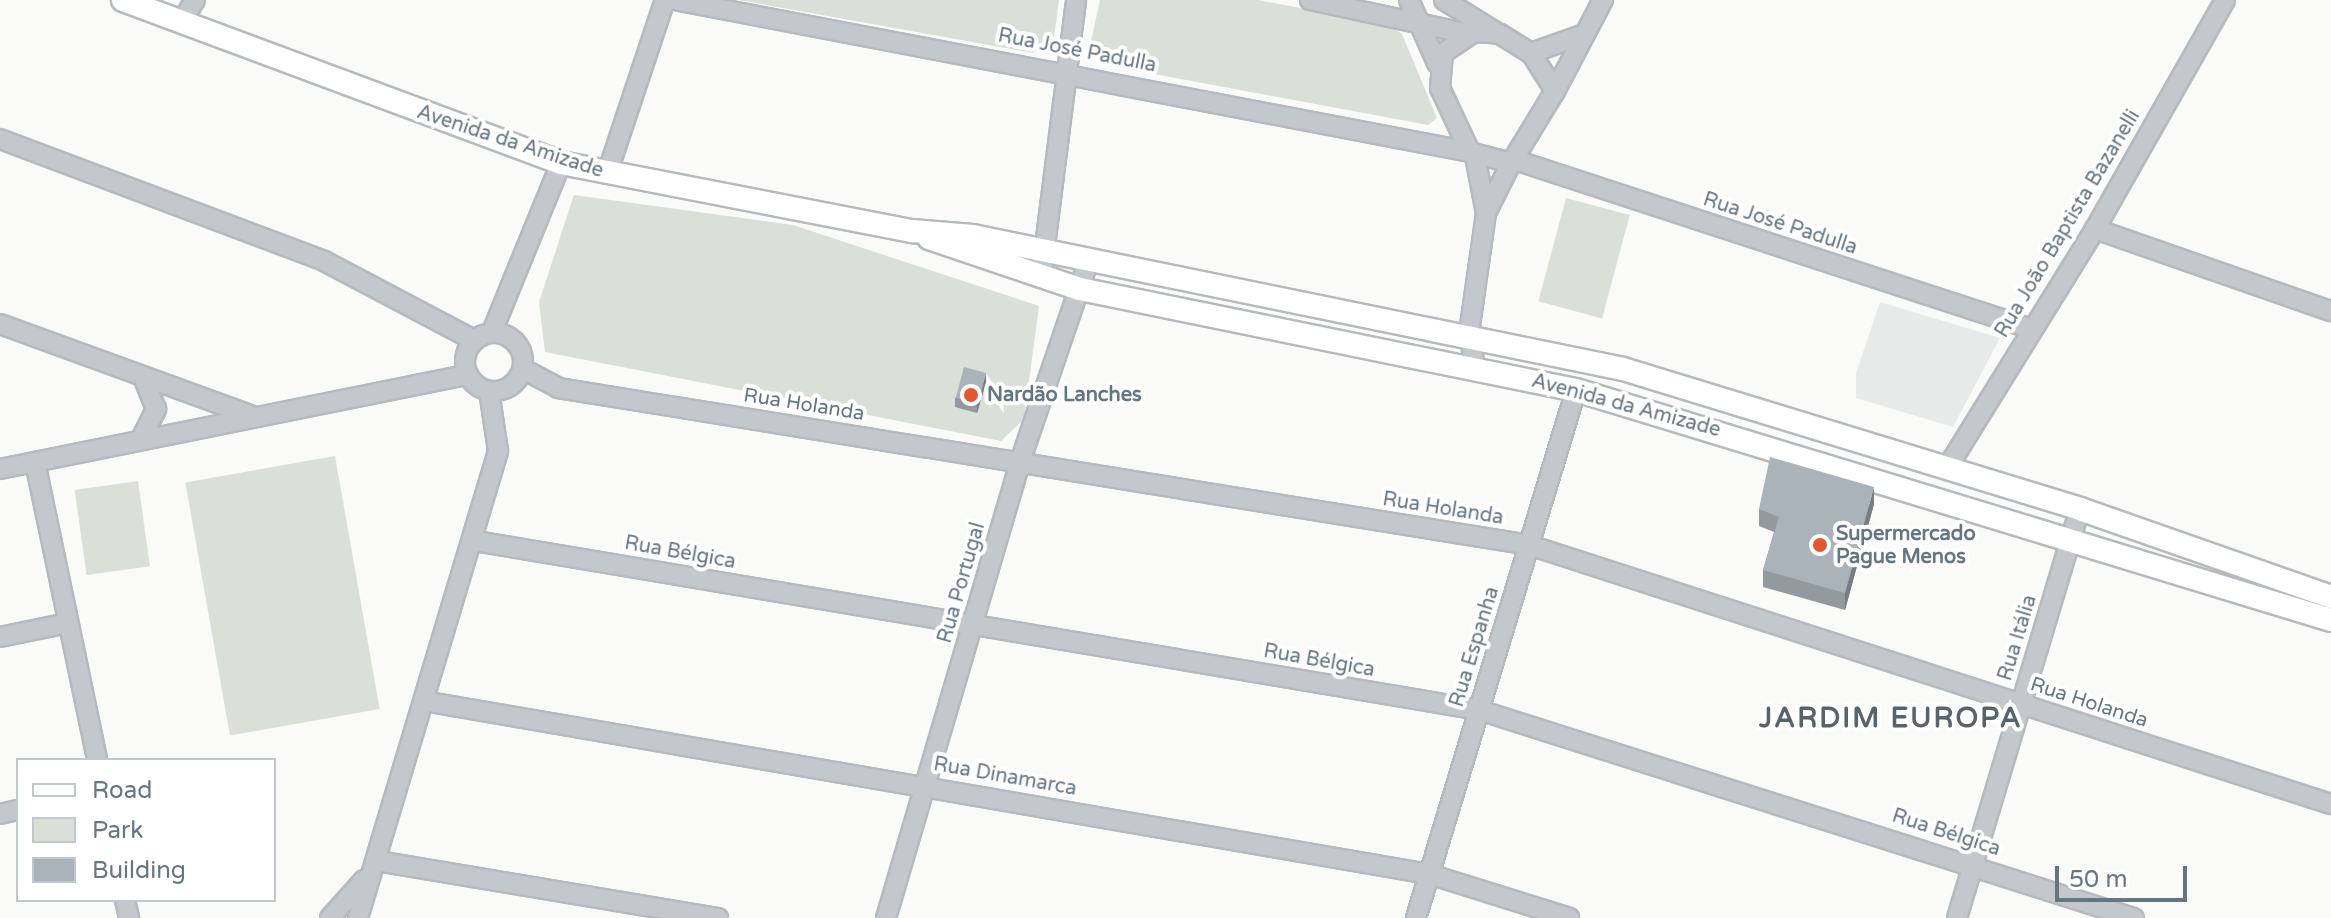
<!DOCTYPE html>
<meta charset="utf-8">
<style>
body{margin:0}
#map{position:relative;width:2331px;height:918px;overflow:hidden;background:#fafaf8;font-family:"Varela Round",sans-serif}
div>[style]{position:absolute}
[style*='--x']{left:calc(var(--x)*1px);top:calc(var(--y)*1px);width:calc(var(--w)*1px);rotate:calc(var(--a)*1deg)}
.built>*{inset:0;background:#e8e9e9}
.green>*{inset:0;background:#dadfd7;transform-origin:0 0}
.roads{filter:drop-shadow(2px 0 #b5babe) drop-shadow(-2px 0 #b5babe) drop-shadow(0 2px #b5babe) drop-shadow(0 -2px #b5babe)}
.minor>*{height:18px;margin:-9px;padding:0 9px;transform-origin:9px;border-radius:9px;background:#c3c8cc}
.minor>.ring{margin:-9px;padding:0;box-sizing:content-box;background:none;border:18px solid #c3c8cc;border-radius:50%}
.major>*{height:22px;margin:-11px;padding:0 11px;transform-origin:11px;border-radius:11px;background:#fff}
.wall>*{inset:0;background:#929a9f}
.shaded-wall>*{inset:0;background:#777d82}
.building>*{inset:0;background:#aab3b9;transform-origin:0 0}
.dots>*{width:22px;height:22px;translate:-50% -50%;box-sizing:border-box;border:4px solid #fff;border-radius:50%}
span{translate:-50% -50%;white-space:nowrap;text-align:center;line-height:1.15;-webkit-text-stroke:8px #fff;paint-order:stroke}
.street-label{font-size:20px;color:#657683}
.poi-label{font-size:20px;color:#657683;font-weight:700}
.left{translate:0 -50%;text-align:left}
.district-label{font-size:28px;color:#57646e;font-weight:700;letter-spacing:2px}
.legend{position:absolute;left:16px;top:758px;width:260px;height:144px;box-sizing:border-box;background:#fff;border:2px solid #c1c8cd;margin:0;padding:10px 14px;list-style:none;font-size:24px;color:#657683}
.legend li{display:flex;align-items:center;gap:16px;height:40px}
.legend b{width:40px;border:2px solid #c1c8cd}
.scale{position:absolute;left:2055px;top:866px;width:132px;height:36px;box-sizing:border-box;border:4px solid #657683;border-top:0;padding-left:10px;font-size:24px;line-height:28px;white-space:nowrap;color:#657683;-webkit-text-stroke:6px #fff;paint-order:stroke}
</style>
<div id="map">
<div class="built">
<div style="clip-path:polygon(1880px 302px,2000px 338px,1953px 427px,1856px 398px,1856px 373px)"></div>
</div>
<div class="green">
<div style="clip-path:polygon(739px 0,1059px 0,1054px 38px,1033px 53px)"></div>
<div style="clip-path:polygon(1100px 0,1258px 0,1386px 24px,1402px 34px,1437px 118px,1428px 125px,1106px 65px,1090px 46px)"></div>
<div style="clip-path:polygon(574px 195px,793px 225px,1039px 306px,1024px 419px,1001px 441px,545px 352px,539px 302px)"></div>
<div style="left:1566px;top:198px;width:66px;height:107px;rotate:15deg"></div>
<div style="left:335px;top:456px;width:257px;height:152px;rotate:80deg"></div>
<div style="left:138px;top:481px;width:86px;height:64px;rotate:82deg"></div>
</div>
<div class="roads">
<div class="minor">
<div style="--x:674;--y:0;--w:810;--a:10.81"></div>
<div style="--x:1310;--y:0;--w:157;--a:12.1"></div>
<div style="--x:1409;--y:0;--w:69;--a:66"></div>
<div style="--x:1444;--y:0;--w:59;--a:31.8"></div>
<div style="--x:181;--y:23;--w:27;--a:-59"></div>
<div style="--x:1474;--y:32;--w:26;--a:4"></div>
<div style="--x:1500;--y:34;--w:36;--a:32"></div>
<div style="--x:1531;--y:53;--w:45;--a:57.7"></div>
<div style="--x:1555;--y:91;--w:84;--a:121.4"></div>
<div style="--x:1511;--y:163;--w:42;--a:-165"></div>
<div style="--x:1470;--y:152;--w:71;--a:-115.1"></div>
<div style="--x:1440;--y:88;--w:35;--a:-85"></div>
<div style="--x:1443;--y:53;--w:37;--a:-34"></div>
<div style="--x:1531;--y:53;--w:54;--a:-19.4"></div>
<div style="--x:1555;--y:91;--w:103;--a:-62.2"></div>
<div style="--x:0;--y:139;--w:346;--a:20.6"></div>
<div style="--x:324;--y:261;--w:170;--a:27.8"></div>
<div style="--x:1475;--y:156;--w:58;--a:79.1"></div>
<div style="--x:1515;--y:160;--w:544;--a:18.1"></div>
<div style="--x:607;--y:174;--w:183;--a:-71.6"></div>
<div style="--x:2095;--y:229;--w:250;--a:19.2"></div>
<div style="--x:1041;--y:278;--w:280;--a:-82.8"></div>
<div style="--x:0;--y:324;--w:266;--a:20"></div>
<div style="--x:492;--y:332;--w:183;--a:-67.8"></div>
<div class="ring" style="left:465px;top:333px;width:40px;height:40px"></div>
<div style="--x:1475;--y:367;--w:35;--a:-100"></div>
<div style="--x:1469;--y:333;--w:121;--a:-81.9"></div>
<div style="--x:1486;--y:213;--w:56;--a:-63.4"></div>
<div style="--x:523;--y:369;--w:40;--a:28"></div>
<div style="--x:558;--y:388;--w:984;--a:9.18"></div>
<div style="--x:1529;--y:545;--w:843;--a:17.9"></div>
<div style="--x:141;--y:439;--w:34;--a:-63"></div>
<div style="--x:156;--y:409;--w:35;--a:-112"></div>
<div style="--x:35;--y:462;--w:304;--a:78.2"></div>
<div style="--x:1947;--y:468;--w:281;--a:-58.2"></div>
<div style="--x:2095;--y:229;--w:263;--a:-60.4"></div>
<div style="--x:0;--y:469;--w:477;--a:-11.4"></div>
<div style="--x:475;--y:541;--w:1018;--a:9.55"></div>
<div style="--x:1479;--y:710;--w:687;--a:17.62"></div>
<div style="--x:0;--y:637;--w:69;--a:-11.6"></div>
<div style="--x:429;--y:702;--w:1015;--a:9.76"></div>
<div style="--x:1429;--y:874;--w:147;--a:17.4"></div>
<div style="--x:0;--y:814;--w:18;--a:-13"></div>
<div style="--x:377;--y:861;--w:346;--a:9.5"></div>
<div style="--x:125;--y:900;--w:18;--a:77"></div>
<div style="--x:330;--y:918;--w:51;--a:-48.2"></div>
<div style="--x:358;--y:918;--w:488;--a:-73.3"></div>
<div style="--x:498;--y:451;--w:61;--a:-98.5"></div>
<div style="--x:886;--y:918;--w:475;--a:-73.6"></div>
<div style="--x:1020;--y:462;--w:211;--a:-71.2"></div>
<div style="--x:1416;--y:918;--w:552;--a:-73.14"></div>
<div style="--x:1957;--y:918;--w:427;--a:-73.3"></div>
</div>
<div class="major">
<div style="--x:123;--y:0;--w:467;--a:20.4"></div>
<div style="--x:561;--y:163;--w:358;--a:11"></div>
<div style="--x:912;--y:231;--w:61;--a:4.7"></div>
<div style="--x:973;--y:236;--w:663;--a:11.56"></div>
<div style="--x:1623;--y:369;--w:478;--a:17"></div>
<div style="--x:2080;--y:509;--w:266;--a:19.3"></div>
<div style="--x:929;--y:238;--w:159;--a:18.7"></div>
<div style="--x:1080;--y:289;--w:506;--a:11.51"></div>
<div style="--x:1576;--y:390;--w:789;--a:16.94"></div>
</div>
</div>
<div class="wall">
<div style="clip-path:polygon(986px 382px,977px 413px,955px 407px,955px 398px)"></div>
<div style="clip-path:polygon(1874px 504px,1845px 610px,1763px 587px,1763px 570px,1774px 532px,1759px 526px,1759px 509px)"></div>
</div>
<div class="shaded-wall">
<div style="clip-path:polygon(986px 373px,986px 382px,977px 413px,977px 404px)"></div>
<div style="clip-path:polygon(1874px 487px,1874px 504px,1845px 610px,1845px 593px)"></div>
</div>
<div class="building">
<div style="left:964px;top:367px;width:23px;height:32px;rotate:15deg"></div>
<div style="clip-path:polygon(1770px 457px,1874px 487px,1845px 593px,1763px 570px,1779px 517px,1759px 509px)"></div>
</div>
<div class="dots">
<div style="left:971px;top:395px;background:#e4572e"></div>
<div style="left:1820px;top:545px;background:#e4572e"></div>
</div>
<div class="street-label">
<span style="left:1077px;top:51px;rotate:11deg">Rua José Padulla</span>
<span style="left:510px;top:142px;rotate:18deg">Avenida da Amizade</span>
<span style="left:1780px;top:224px;rotate:18deg">Rua José Padulla</span>
<span style="left:2068px;top:224px;rotate:-59deg">Rua João Baptista Bazanelli</span>
<span style="left:804px;top:405px;rotate:9deg">Rua Holanda</span>
<span style="left:1626px;top:406px;rotate:15deg">Avenida da Amizade</span>
<span style="left:1443px;top:509px;rotate:9deg">Rua Holanda</span>
<span style="left:680px;top:553px;rotate:10deg">Rua Bélgica</span>
<span style="left:962px;top:583px;rotate:-74deg">Rua Portugal</span>
<span style="left:2018px;top:638px;rotate:-73deg">Rua Itália</span>
<span style="left:1475px;top:647px;rotate:-73deg">Rua Espanha</span>
<span style="left:1319px;top:661px;rotate:10deg">Rua Bélgica</span>
<span style="left:2089px;top:703px;rotate:18deg">Rua Holanda</span>
<span style="left:1005px;top:777px;rotate:10deg">Rua Dinamarca</span>
<span style="left:1946px;top:833px;rotate:18deg">Rua Bélgica</span>
</div>
<div class="poi-label">
<span class="left" style="left:987px;top:395px">Nardão Lanches</span>
<span class="left" style="left:1836px;top:546px">Supermercado<br>Pague Menos</span>
</div>
<div class="district-label">
<span style="left:1891px;top:718px">JARDIM EUROPA</span>
</div>
<ul class="legend">
<li><b style="height:10px;background:#fff"></b>Road</li>
<li><b style="height:22px;background:#dadfd7"></b>Park</li>
<li><b style="height:22px;background:#aab3b9"></b>Building</li>
</ul>
<div class="scale">50 m</div>
</div>
